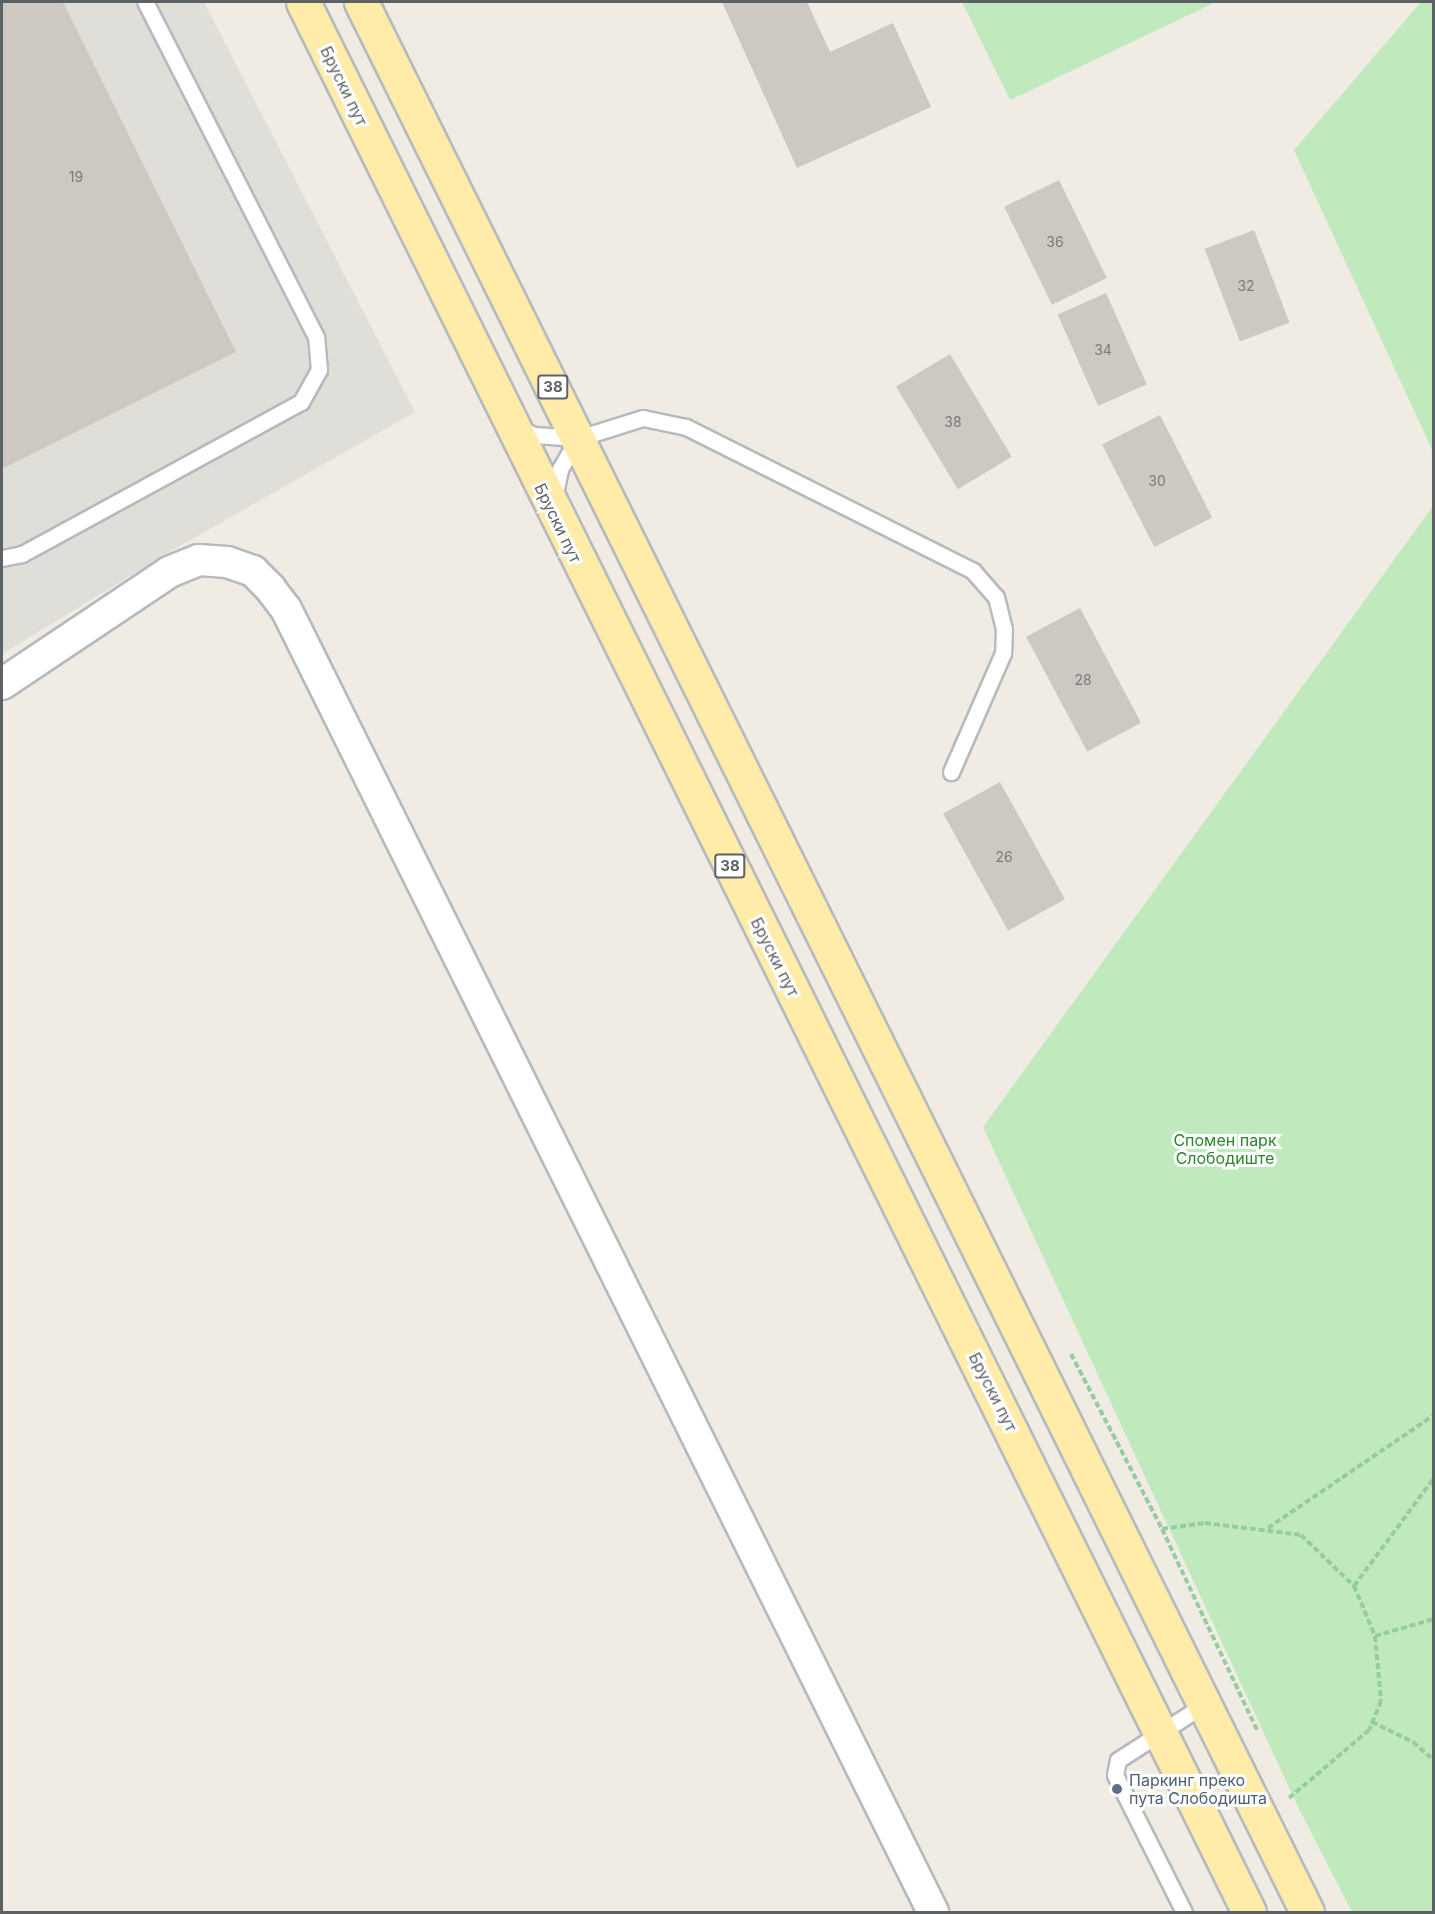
<!DOCTYPE html>
<meta charset="utf-8">
<style>
body{margin:0}
#map{position:relative;width:1435px;height:1914px;overflow:hidden;background:#f0ece4;font-family:Inter,sans-serif}
div>[style]{position:absolute}
[style*='--x']{left:calc(var(--x)*1px);top:calc(var(--y)*1px);width:calc(var(--w)*1px);rotate:calc(var(--a)*1deg)}
.industrial>*{inset:0;background:#e0ded8}
.green>*{inset:0;background:#c0eabe}
.building>*{inset:0;background:#cdc9c2;transform-origin:0 0}
.path>*{height:4px;margin-top:-2px;transform-origin:0;background:repeating-linear-gradient(90deg,#96cca1 0 6px,transparent 0 9px)}
.roads{filter:drop-shadow(2px 0 #b6babf) drop-shadow(-2px 0 #b6babf) drop-shadow(0 2px #b6babf) drop-shadow(0 -2px #b6babf)}
.lane>*{height:15px;margin:-7.5px;padding:0 7.5px;transform-origin:7.5px;border-radius:7.5px;background:#fff}
.street>*{height:30px;margin:-15px;padding:0 15px;transform-origin:15px;border-radius:15px;background:#fff}
.primary>*{height:33px;margin:-16.5px;padding:0 16.5px;transform-origin:16.5px;border-radius:16.5px;background:#ffeca9}
.dots>*{width:16px;height:16px;translate:-50% -50%;box-sizing:border-box;border:3px solid #fff;border-radius:50%}
span{translate:-50% -50%;white-space:nowrap;text-align:center;line-height:1.15;-webkit-text-stroke:6px #fff;paint-order:stroke}
.number-label{font-size:14px;color:#787b7d}
.number-label span{-webkit-text-stroke-width:0}
.shield-label span{padding:2px 4px;background:#fff;border:2px solid;border-radius:4px;-webkit-text-stroke-width:0}
.shield-label{font-size:15px;color:#5c6166;font-weight:700}
.street-label{font-size:16px;color:#5c6166}
.park-label{font-size:16px;color:#2d852c}
.service-label{font-size:16px;color:#4e5e75}
.left{translate:0 -50%;text-align:left}
.frame{position:absolute;inset:0;border:3px solid #5c6166;pointer-events:none}
</style>
<div id="map">
<div class="industrial">
<div style="clip-path:polygon(2px 2px,204px 2px,415px 412px,171px 551px,2px 654px)"></div>
</div>
<div class="green">
<div style="clip-path:polygon(962px 2px,1216px 2px,1010px 100px)"></div>
<div style="clip-path:polygon(1421px 2px,1434px 2px,1433px 452px,1294px 150px)"></div>
<div style="clip-path:polygon(1433px 506px,1433px 1912px,1352px 1912px,1299px 1809px,983px 1127px)"></div>
</div>
<div class="building">
<div style="clip-path:polygon(2px 2px,63px 2px,236px 352px,2px 469px)"></div>
<div style="clip-path:polygon(722px 2px,807px 2px,830px 52px,893px 23px,931px 107px,797px 168px)"></div>
<div style="left:1059px;top:180px;width:109px;height:61px;rotate:64deg"></div>
<div style="left:1254px;top:230px;width:99px;height:53px;rotate:69deg"></div>
<div style="left:1106px;top:293px;width:100px;height:53px;rotate:66deg"></div>
<div style="left:950px;top:354px;width:120px;height:63px;rotate:59deg"></div>
<div style="left:1160px;top:415px;width:115px;height:65px;rotate:63deg"></div>
<div style="left:1080px;top:608px;width:130px;height:61px;rotate:62deg"></div>
<div style="left:1000px;top:782px;width:134px;height:65px;rotate:61deg"></div>
</div>
<div class="path">
<div style="--x:1071;--y:1354;--w:197;--a:62.5"></div>
<div style="--x:1162;--y:1529;--w:225;--a:64.7"></div>
<div style="--x:1268;--y:1528;--w:201;--a:-34.2"></div>
<div style="--x:1162;--y:1529;--w:43;--a:-7.9"></div>
<div style="--x:1205;--y:1523;--w:97;--a:7.1"></div>
<div style="--x:1301;--y:1535;--w:74;--a:43.9"></div>
<div style="--x:1354;--y:1586;--w:54;--a:67.2"></div>
<div style="--x:1375;--y:1636;--w:65;--a:84.7"></div>
<div style="--x:1381;--y:1701;--w:31;--a:112"></div>
<div style="--x:1369;--y:1730;--w:105;--a:139.6"></div>
<div style="--x:1354;--y:1586;--w:134;--a:-53.5"></div>
<div style="--x:1375;--y:1636;--w:61;--a:-16.1"></div>
<div style="--x:1372;--y:1722;--w:46;--a:26"></div>
<div style="--x:1413;--y:1742;--w:28;--a:41"></div>
</div>
<div class="roads">
<div class="lane">
<div style="--x:517;--y:428;--w:18;--a:22"></div>
<div style="--x:534;--y:435;--w:45;--a:3.8"></div>
<div style="--x:579;--y:438;--w:67;--a:-17.4"></div>
<div style="--x:643;--y:418;--w:44;--a:11.8"></div>
<div style="--x:686;--y:427;--w:321;--a:26.6"></div>
<div style="--x:973;--y:571;--w:35;--a:49"></div>
<div style="--x:996;--y:597;--w:32;--a:76"></div>
<div style="--x:1004;--y:628;--w:25;--a:92"></div>
<div style="--x:1003;--y:653;--w:130;--a:113.6"></div>
<div style="--x:554;--y:498;--w:30;--a:-78"></div>
<div style="--x:560;--y:469;--w:34;--a:-60"></div>
<div style="--x:2;--y:558;--w:20;--a:-11"></div>
<div style="--x:22;--y:554;--w:318;--a:-28.6"></div>
<div style="--x:301;--y:402;--w:37;--a:-61"></div>
<div style="--x:319;--y:370;--w:33;--a:-95"></div>
<div style="--x:316;--y:337;--w:376;--a:-117"></div>
<div style="--x:1184;--y:1912;--w:153;--a:-116.7"></div>
<div style="--x:1115;--y:1775;--w:15;--a:-79"></div>
<div style="--x:1118;--y:1760;--w:103;--a:-32.8"></div>
</div>
<div class="street">
<div style="--x:2;--y:684;--w:201;--a:-33.8"></div>
<div style="--x:169;--y:572;--w:32;--a:-22"></div>
<div style="--x:199;--y:560;--w:28;--a:4"></div>
<div style="--x:227;--y:562;--w:28;--a:19"></div>
<div style="--x:253;--y:571;--w:24;--a:45"></div>
<div style="--x:270;--y:588;--w:26;--a:53"></div>
<div style="--x:286;--y:609;--w:1455;--a:63.59"></div>
</div>
<div class="primary">
<div style="--x:303;--y:2;--w:2131;--a:63.65"></div>
<div style="--x:361;--y:2;--w:2131;--a:63.65"></div>
</div>
</div>
<div class="dots">
<div style="left:1117px;top:1789px;background:#5c6f8a"></div>
</div>
<div class="number-label">
<span style="left:76px;top:177px">19</span>
<span style="left:1055px;top:242px">36</span>
<span style="left:1246px;top:286px">32</span>
<span style="left:1103px;top:350px">34</span>
<span style="left:953px;top:422px">38</span>
<span style="left:1157px;top:481px">30</span>
<span style="left:1083px;top:680px">28</span>
<span style="left:1004px;top:857px">26</span>
</div>
<div class="shield-label">
<span style="left:553px;top:387px">38</span>
<span style="left:730px;top:866px">38</span>
</div>
<div class="street-label">
<span style="left:344px;top:86px;rotate:64deg">Бруски пут</span>
<span style="left:558px;top:523px;rotate:64deg">Бруски пут</span>
<span style="left:775px;top:957px;rotate:63deg">Бруски пут</span>
<span style="left:993px;top:1392px;rotate:63deg">Бруски пут</span>
</div>
<div class="park-label">
<span style="left:1225px;top:1149px">Спомен парк<br>Слободиште</span>
</div>
<div class="service-label">
<span class="left" style="left:1129px;top:1789px">Паркинг преко<br>пута Слободишта</span>
</div>
<div class="frame"></div>
</div>
